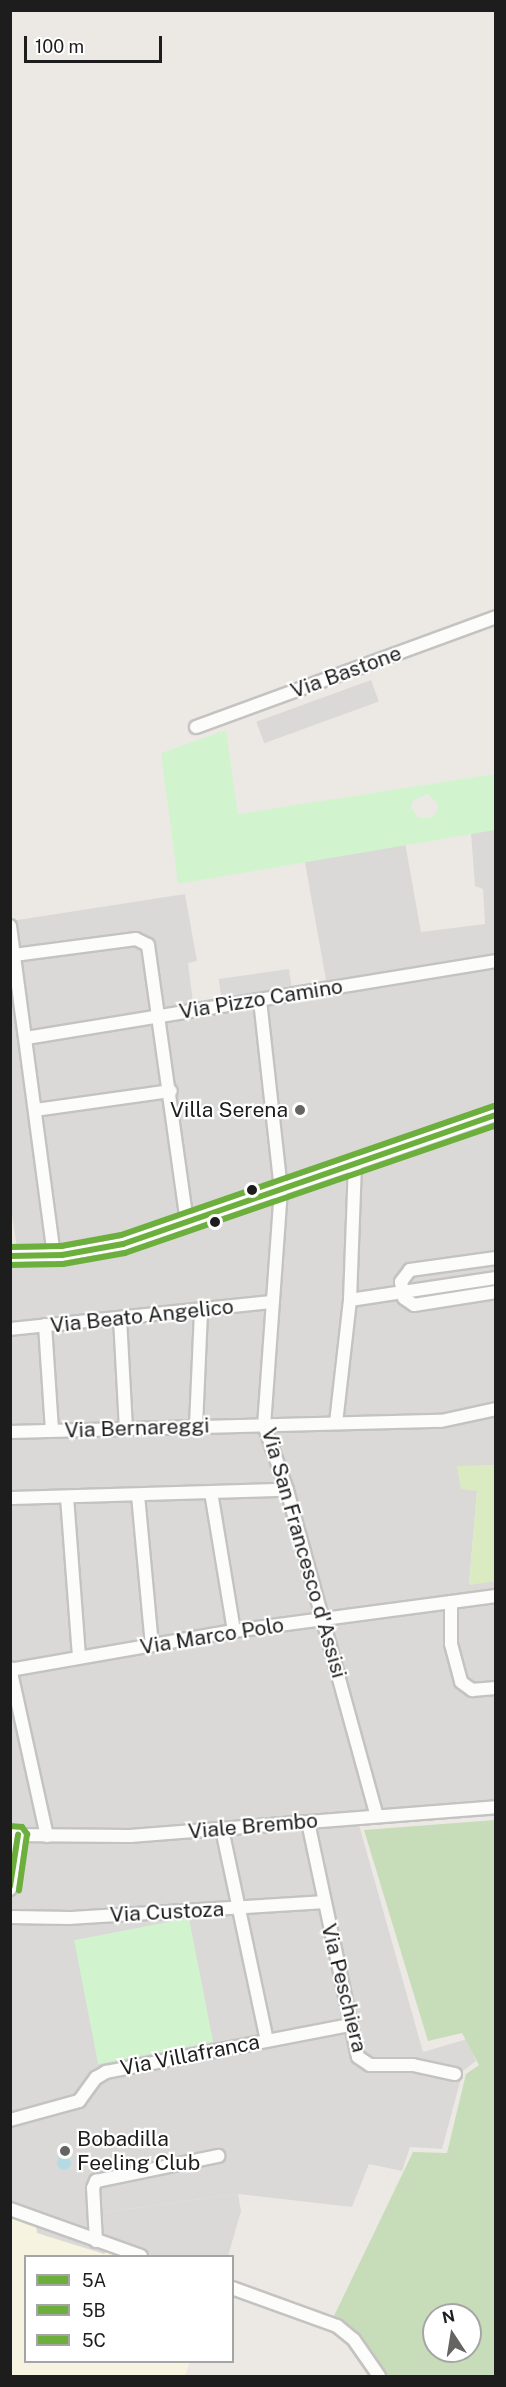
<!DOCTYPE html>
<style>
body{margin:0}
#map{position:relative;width:506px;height:2387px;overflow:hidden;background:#ece9e5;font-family:"Public Sans",sans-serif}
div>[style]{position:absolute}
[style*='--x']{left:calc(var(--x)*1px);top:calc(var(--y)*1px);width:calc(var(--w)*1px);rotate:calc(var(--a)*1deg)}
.residential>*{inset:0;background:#dbd9d7}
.education>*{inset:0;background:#f6f4e0}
.grass>*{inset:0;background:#daebc1}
.forest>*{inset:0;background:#c7dcb8}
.park>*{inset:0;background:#d1f4cf;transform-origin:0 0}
.parking>*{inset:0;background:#dad9d7;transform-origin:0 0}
.water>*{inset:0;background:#b6dae1}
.round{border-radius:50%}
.roads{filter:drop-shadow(2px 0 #c4c3c1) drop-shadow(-2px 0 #c4c3c1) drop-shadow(0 2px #c4c3c1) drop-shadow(0 -2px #c4c3c1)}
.minor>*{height:12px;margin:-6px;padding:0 6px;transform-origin:6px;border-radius:6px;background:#fcfcfb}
.bus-1>*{height:6px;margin:-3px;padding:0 3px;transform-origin:3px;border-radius:3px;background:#6daf3d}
.bus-2>*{height:6px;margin:-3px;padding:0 3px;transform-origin:3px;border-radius:3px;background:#6daf3d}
.bus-3>*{height:6px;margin:-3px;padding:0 3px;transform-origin:3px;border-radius:3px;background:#6daf3d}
.dots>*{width:16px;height:16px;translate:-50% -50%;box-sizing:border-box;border:3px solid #fff;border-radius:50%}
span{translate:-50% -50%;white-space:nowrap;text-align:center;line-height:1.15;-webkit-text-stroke:4.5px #fff;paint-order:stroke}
.street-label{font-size:21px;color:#1d1d1d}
.poi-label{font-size:21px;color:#1d1d1d}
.right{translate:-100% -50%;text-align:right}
.left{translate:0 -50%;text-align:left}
.frame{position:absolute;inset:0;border:12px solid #1d1d1d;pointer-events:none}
.legend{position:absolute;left:24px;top:2255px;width:210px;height:108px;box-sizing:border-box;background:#fff;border:2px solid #a5a5a5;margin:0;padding:8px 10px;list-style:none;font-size:18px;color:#1d1d1d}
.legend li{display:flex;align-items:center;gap:12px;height:30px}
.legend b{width:30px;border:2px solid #a5a5a5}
.north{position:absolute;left:422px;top:2303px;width:60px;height:60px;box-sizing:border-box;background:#fff;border:2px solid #a5a5a5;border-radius:50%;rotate:348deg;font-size:16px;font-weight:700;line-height:24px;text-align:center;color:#1d1d1d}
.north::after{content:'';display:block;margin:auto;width:21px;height:27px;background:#656463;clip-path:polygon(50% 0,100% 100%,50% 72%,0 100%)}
.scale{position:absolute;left:24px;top:36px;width:138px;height:27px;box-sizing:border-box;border:3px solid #1d1d1d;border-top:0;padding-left:8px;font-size:18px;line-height:21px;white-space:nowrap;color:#1d1d1d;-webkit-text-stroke:4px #fff;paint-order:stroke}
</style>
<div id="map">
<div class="residential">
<div style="clip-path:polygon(495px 829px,495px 1465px,457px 1467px,477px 1491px,469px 1584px,495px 1581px,495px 1816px,359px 1825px,423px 2052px,467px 2039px,476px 2061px,463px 2071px,442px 2149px,410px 2147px,402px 2171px,369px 2164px,352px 2207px,238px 2194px,99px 2213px,104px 2240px,11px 2203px,10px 1248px,17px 1248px,10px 1202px,11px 921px,185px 894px,197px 961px,188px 963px,193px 1002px,326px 980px,304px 857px,404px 837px,421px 932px,485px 924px,483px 889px,475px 886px,471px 833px)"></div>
</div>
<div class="education">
<div style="clip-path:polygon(10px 2216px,132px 2256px,26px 2256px,26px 2362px,190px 2362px,185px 2376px,11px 2376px)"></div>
</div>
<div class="grass">
<div style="clip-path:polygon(495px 1465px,495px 1581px,469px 1585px,477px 1491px,461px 1489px,457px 1466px)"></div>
</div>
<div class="forest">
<div style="clip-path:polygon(evenodd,495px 1820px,495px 2376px,387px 2376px,380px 2365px,333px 2318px,413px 2152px,447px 2153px,466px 2074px,479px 2065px,462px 2033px,428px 2041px,364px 1830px,495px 1820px,434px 2315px,470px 2315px,470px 2351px,434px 2351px,434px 2315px)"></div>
</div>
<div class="park">
<div style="clip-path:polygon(evenodd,226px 730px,238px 814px,495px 774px,495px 830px,178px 884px,161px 753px,226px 730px,428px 794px,437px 803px,437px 812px,431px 818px,419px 818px,411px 808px,413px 800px,428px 794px)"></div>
<div style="left:189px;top:1918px;width:126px;height:117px;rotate:79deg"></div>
</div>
<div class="parking">
<div style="left:371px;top:680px;width:23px;height:122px;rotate:70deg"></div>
<div style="clip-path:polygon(495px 880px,496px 958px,492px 959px,484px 881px)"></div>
<div style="left:415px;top:952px;width:20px;height:82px;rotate:81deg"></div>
<div style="left:289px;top:969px;width:22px;height:71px;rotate:82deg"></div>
<div style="clip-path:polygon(189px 1918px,230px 1918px,234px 1922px,257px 2027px,249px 2035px,214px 2042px)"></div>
<div style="clip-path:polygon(238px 2194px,241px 2211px,228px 2256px,152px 2256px,104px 2240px,99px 2213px)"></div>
<div style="clip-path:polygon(36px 2223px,111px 2249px,104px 2254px,37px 2233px)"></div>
</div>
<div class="water">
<div class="round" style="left:57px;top:2156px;width:14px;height:14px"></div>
</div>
<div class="roads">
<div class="minor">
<div style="--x:196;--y:727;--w:320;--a:-20.1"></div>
<div style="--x:10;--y:926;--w:333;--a:82.4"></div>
<div style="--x:14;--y:955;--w:123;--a:-7.5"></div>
<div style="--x:136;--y:939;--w:13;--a:27"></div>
<div style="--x:148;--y:945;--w:280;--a:82"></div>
<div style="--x:260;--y:1000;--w:190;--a:83.7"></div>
<div style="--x:281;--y:1189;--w:237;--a:94.1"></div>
<div style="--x:264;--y:1425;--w:69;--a:70.5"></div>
<div style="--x:287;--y:1490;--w:338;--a:74.6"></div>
<div style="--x:26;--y:1038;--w:476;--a:-9.3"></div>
<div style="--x:35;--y:1110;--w:137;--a:-8"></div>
<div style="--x:10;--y:1256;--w:52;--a:-1.1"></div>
<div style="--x:62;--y:1255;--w:62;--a:-10.2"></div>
<div style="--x:123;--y:1244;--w:395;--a:-19.1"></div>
<div style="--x:496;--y:1258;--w:87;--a:172.1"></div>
<div style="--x:410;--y:1270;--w:15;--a:127"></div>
<div style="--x:401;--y:1282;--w:16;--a:79"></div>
<div style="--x:404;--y:1298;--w:12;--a:35"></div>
<div style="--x:414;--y:1305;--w:83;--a:-9"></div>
<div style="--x:350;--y:1300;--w:148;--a:-8.6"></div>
<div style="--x:120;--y:1318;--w:110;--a:86.9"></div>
<div style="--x:45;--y:1325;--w:105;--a:86.2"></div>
<div style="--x:10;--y:1329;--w:264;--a:-5.9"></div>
<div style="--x:336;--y:1423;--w:124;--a:-83.5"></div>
<div style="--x:350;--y:1300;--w:139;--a:-87.9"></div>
<div style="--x:196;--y:1426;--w:116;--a:-87.5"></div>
<div style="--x:10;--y:1432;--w:431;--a:-1.5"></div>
<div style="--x:441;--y:1421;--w:56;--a:-12.3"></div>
<div style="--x:211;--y:1492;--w:141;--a:80.6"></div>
<div style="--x:138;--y:1495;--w:151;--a:84.7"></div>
<div style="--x:67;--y:1497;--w:161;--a:85.7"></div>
<div style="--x:10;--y:1498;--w:277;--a:-1.7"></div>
<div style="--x:451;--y:1602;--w:42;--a:90"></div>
<div style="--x:451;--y:1644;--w:39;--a:75"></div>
<div style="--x:461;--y:1682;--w:14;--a:36"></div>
<div style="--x:472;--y:1690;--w:24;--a:-5"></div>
<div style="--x:10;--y:1668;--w:172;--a:77.6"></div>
<div style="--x:10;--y:1670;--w:227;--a:-9.9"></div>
<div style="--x:234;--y:1631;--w:264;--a:-7.6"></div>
<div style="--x:308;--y:1822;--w:240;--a:78"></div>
<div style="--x:358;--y:2057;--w:14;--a:34"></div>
<div style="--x:370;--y:2065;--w:43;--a:0"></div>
<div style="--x:413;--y:2065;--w:43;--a:12.1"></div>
<div style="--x:222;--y:1829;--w:216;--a:78"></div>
<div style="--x:10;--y:1835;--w:120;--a:0.5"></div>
<div style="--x:130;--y:1836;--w:367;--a:-4.5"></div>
<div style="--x:10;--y:1889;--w:55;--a:-81.6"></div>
<div style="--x:10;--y:1917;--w:60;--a:1"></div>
<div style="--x:70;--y:1918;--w:254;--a:-3.6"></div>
<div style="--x:10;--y:2120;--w:72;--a:-15.4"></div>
<div style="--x:79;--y:2101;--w:29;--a:-54"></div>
<div style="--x:96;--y:2078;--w:12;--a:-31"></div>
<div style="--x:106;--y:2072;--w:248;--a:-10.9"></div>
<div style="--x:10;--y:2209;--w:139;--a:19.7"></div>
<div style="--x:96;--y:2241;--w:53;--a:-93.2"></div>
<div style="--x:93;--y:2188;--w:8;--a:-67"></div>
<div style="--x:96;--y:2181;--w:125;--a:-11.6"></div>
<div style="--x:232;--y:2288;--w:112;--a:19.9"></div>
<div style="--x:337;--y:2326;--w:22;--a:39"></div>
<div style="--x:354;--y:2340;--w:44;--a:55.2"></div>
</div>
</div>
<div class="bus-1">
<div style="--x:10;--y:1256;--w:52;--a:-1.1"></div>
<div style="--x:62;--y:1255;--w:62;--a:-10.2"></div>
<div style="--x:123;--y:1244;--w:395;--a:-19.1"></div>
<div style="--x:10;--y:1886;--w:52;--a:-81.1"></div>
</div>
<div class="bus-2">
<div style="--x:10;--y:1265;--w:53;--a:-1.1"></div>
<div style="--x:63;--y:1264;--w:63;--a:-10.1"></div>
<div style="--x:125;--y:1253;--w:392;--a:-19"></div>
</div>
<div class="bus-3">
<div style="--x:10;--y:1247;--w:51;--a:-1.1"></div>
<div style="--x:61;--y:1246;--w:61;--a:-10.4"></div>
<div style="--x:121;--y:1235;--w:394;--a:-19.1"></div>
<div style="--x:10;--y:1826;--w:12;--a:5"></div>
<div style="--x:22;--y:1827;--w:9;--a:54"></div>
<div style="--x:27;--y:1834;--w:57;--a:98.1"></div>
</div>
<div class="dots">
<div style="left:300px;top:1110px;background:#656463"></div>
<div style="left:252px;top:1190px;background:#1d1d1d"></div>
<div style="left:215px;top:1222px;background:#1d1d1d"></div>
<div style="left:65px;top:2151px;background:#656463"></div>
</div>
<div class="street-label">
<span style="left:346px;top:672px;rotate:-20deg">Via Bastone</span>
<span style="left:261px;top:999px;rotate:-9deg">Via Pizzo Camino</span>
<span style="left:142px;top:1316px;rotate:-6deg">Via Beato Angelico</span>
<span style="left:137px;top:1428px;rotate:-2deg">Via Bernareggi</span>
<span style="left:304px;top:1553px;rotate:74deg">Via San Francesco d'Assisi</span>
<span style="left:212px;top:1636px;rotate:-9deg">Via Marco Polo</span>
<span style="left:253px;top:1826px;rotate:-5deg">Viale Brembo</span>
<span style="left:167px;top:1912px;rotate:-3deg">Via Custoza</span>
<span style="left:344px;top:1988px;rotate:76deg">Via Peschiera</span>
<span style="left:190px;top:2055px;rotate:-11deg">Via Villafranca</span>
</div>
<div class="poi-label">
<span class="right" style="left:288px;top:1110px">Villa Serena</span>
<span class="left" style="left:77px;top:2151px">Bobadilla<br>Feeling Club</span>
</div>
<div class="frame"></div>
<ul class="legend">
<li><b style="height:8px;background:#6daf3d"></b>5A</li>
<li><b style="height:8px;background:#6daf3d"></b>5B</li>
<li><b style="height:8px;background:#6daf3d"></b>5C</li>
</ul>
<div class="north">N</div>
<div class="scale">100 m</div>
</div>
